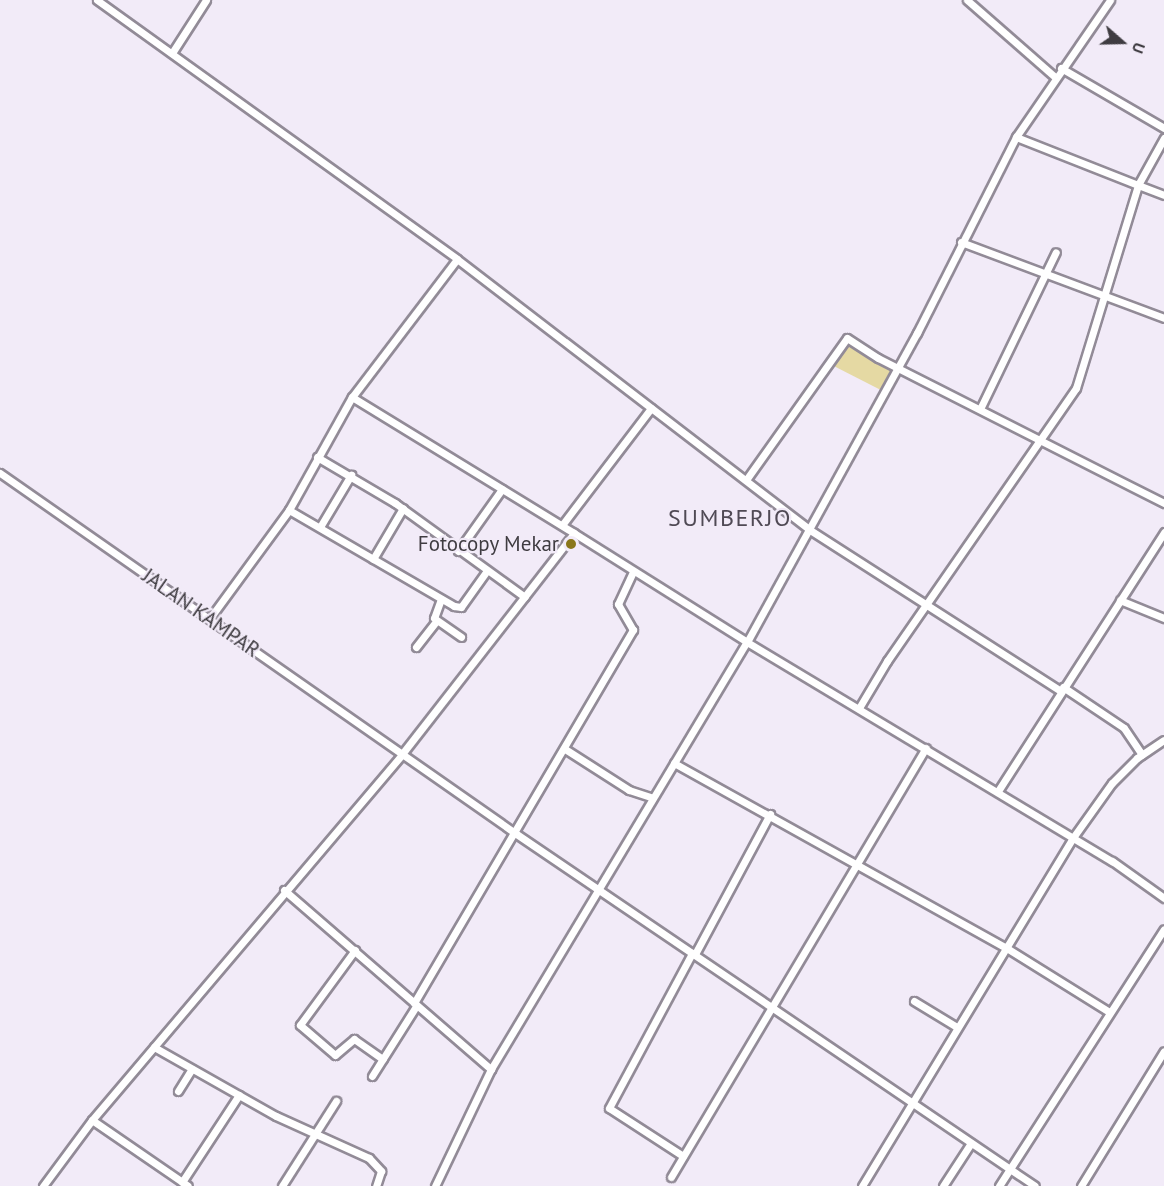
<!DOCTYPE html>
<style>
body{margin:0}
#map{position:relative;width:1164px;height:1186px;overflow:hidden;background:#f2ebf8;font-family:"PT Sans",sans-serif}
div>[style]{position:absolute}
[style*='--x']{left:calc(var(--x)*1px);top:calc(var(--y)*1px);width:calc(var(--w)*1px);rotate:calc(var(--a)*1deg)}
.green>*{inset:0;background:#e5d9a3;transform-origin:0 0}
.roads{filter:drop-shadow(2px 0 #928b97) drop-shadow(-2px 0 #928b97) drop-shadow(0 2px #928b97) drop-shadow(0 -2px #928b97)}
.minor>*{height:7px;margin:-3.5px;padding:0 3.5px;transform-origin:3.5px;border-radius:3.5px;background:#fff}
.dots>*{width:16px;height:16px;translate:-50% -50%;box-sizing:border-box;border:3px solid #f2ebf8;border-radius:50%}
span{translate:-50% -50%;white-space:nowrap;text-align:center;line-height:1.15;-webkit-text-stroke:4.5px #f2ebf8;paint-order:stroke}
.poi-label{font-size:21px;color:#3f3c41}
.right{translate:-100% -50%;text-align:right}
.street-label{font-size:21px;color:#3f3c41}
.quarter-label{font-size:24px;color:#504a55;letter-spacing:1.5px}
.north{position:absolute;left:1092px;top:12px;width:60px;height:60px;-webkit-text-stroke:4px #f2ebf8;paint-order:stroke;rotate:110deg;font-size:16px;font-weight:700;line-height:24px;text-align:center;color:#3f3c41}
.north::after{content:'';display:block;margin:auto;width:21px;height:27px;background:#3f3c41;clip-path:polygon(50% 0,100% 100%,50% 72%,0 100%)}
</style>
<div id="map">
<div class="green">
<div style="left:846px;top:342px;width:55px;height:27px;rotate:27deg"></div>
</div>
<div class="roads">
<div class="minor">
<div style="--x:97;--y:0;--w:443;--a:35.7"></div>
<div style="--x:457;--y:259;--w:445;--a:37.5"></div>
<div style="--x:810;--y:530;--w:298;--a:32.7"></div>
<div style="--x:967;--y:0;--w:117;--a:41.2"></div>
<div style="--x:172;--y:53;--w:63;--a:-57.3"></div>
<div style="--x:1061;--y:68;--w:119;--a:30.2"></div>
<div style="--x:1164;--y:138;--w:54;--a:119"></div>
<div style="--x:1138;--y:185;--w:28;--a:21"></div>
<div style="--x:961;--y:242;--w:217;--a:20.5"></div>
<div style="--x:352;--y:397;--w:260;--a:31.5"></div>
<div style="--x:980;--y:409;--w:174;--a:-64.2"></div>
<div style="--x:317;--y:457;--w:91;--a:30.5"></div>
<div style="--x:395;--y:503;--w:160;--a:35.9"></div>
<div style="--x:0;--y:473;--w:628;--a:34.95"></div>
<div style="--x:515;--y:833;--w:628;--a:34.17"></div>
<div style="--x:746;--y:480;--w:174;--a:-54.6"></div>
<div style="--x:847;--y:338;--w:37;--a:33"></div>
<div style="--x:878;--y:358;--w:321;--a:26.9"></div>
<div style="--x:289;--y:510;--w:191;--a:30.2"></div>
<div style="--x:454;--y:606;--w:7;--a:8"></div>
<div style="--x:461;--y:607;--w:43;--a:-54.5"></div>
<div style="--x:562;--y:525;--w:147;--a:-52.7"></div>
<div style="--x:320;--y:527;--w:61;--a:-59.2"></div>
<div style="--x:458;--y:551;--w:76;--a:-54.6"></div>
<div style="--x:373;--y:559;--w:59;--a:-59.5"></div>
<div style="--x:441;--y:599;--w:20;--a:110"></div>
<div style="--x:434;--y:618;--w:33;--a:35"></div>
<div style="--x:1120;--y:600;--w:48;--a:22.2"></div>
<div style="--x:210;--y:618;--w:134;--a:-53.8"></div>
<div style="--x:289;--y:510;--w:129;--a:-60.9"></div>
<div style="--x:352;--y:397;--w:173;--a:-52.7"></div>
<div style="--x:416;--y:647;--w:33;--a:-52"></div>
<div style="--x:1063;--y:687;--w:73;--a:33.9"></div>
<div style="--x:1124;--y:728;--w:32;--a:56"></div>
<div style="--x:859;--y:708;--w:55;--a:-59.2"></div>
<div style="--x:887;--y:661;--w:332;--a:-55.3"></div>
<div style="--x:1076;--y:388;--w:212;--a:-73"></div>
<div style="--x:1138;--y:185;--w:131;--a:-158.5"></div>
<div style="--x:565;--y:749;--w:76;--a:32.6"></div>
<div style="--x:629;--y:790;--w:25;--a:18"></div>
<div style="--x:674;--y:763;--w:379;--a:29.1"></div>
<div style="--x:1005;--y:947;--w:121;--a:31.9"></div>
<div style="--x:998;--y:791;--w:308;--a:-57.3"></div>
<div style="--x:284;--y:890;--w:274;--a:40.9"></div>
<div style="--x:355;--y:950;--w:93;--a:126.3"></div>
<div style="--x:300;--y:1025;--w:46;--a:40.6"></div>
<div style="--x:335;--y:1055;--w:25;--a:-40"></div>
<div style="--x:354;--y:1039;--w:35;--a:35"></div>
<div style="--x:695;--y:954;--w:159;--a:-61.8"></div>
<div style="--x:914;--y:1001;--w:50;--a:31.2"></div>
<div style="--x:414;--y:1003;--w:433;--a:-59.6"></div>
<div style="--x:633;--y:630;--w:30;--a:-120"></div>
<div style="--x:618;--y:604;--w:35;--a:-65"></div>
<div style="--x:154;--y:1047;--w:140;--a:29.5"></div>
<div style="--x:276;--y:1116;--w:102;--a:24.3"></div>
<div style="--x:369;--y:1158;--w:18;--a:47"></div>
<div style="--x:381;--y:1171;--w:16;--a:108"></div>
<div style="--x:372;--y:1076;--w:83;--a:-57.8"></div>
<div style="--x:178;--y:1091;--w:26;--a:-58"></div>
<div style="--x:92;--y:1120;--w:116;--a:34.5"></div>
<div style="--x:683;--y:1156;--w:88;--a:-147"></div>
<div style="--x:609;--y:1108;--w:176;--a:-61.8"></div>
<div style="--x:671;--y:1177;--w:499;--a:-59.3"></div>
<div style="--x:182;--y:1182;--w:104;--a:-56.8"></div>
<div style="--x:43;--y:1186;--w:82;--a:-53.4"></div>
<div style="--x:92;--y:1120;--w:480;--a:-49.7"></div>
<div style="--x:402;--y:754;--w:280;--a:-52.1"></div>
<div style="--x:574;--y:533;--w:204;--a:32.2"></div>
<div style="--x:747;--y:642;--w:353;--a:-61.2"></div>
<div style="--x:917;--y:333;--w:220;--a:-63.2"></div>
<div style="--x:1016;--y:137;--w:166;--a:-55.5"></div>
<div style="--x:282;--y:1186;--w:101;--a:-57.6"></div>
<div style="--x:435;--y:1186;--w:130;--a:-64.4"></div>
<div style="--x:491;--y:1069;--w:498;--a:-59.1"></div>
<div style="--x:747;--y:642;--w:426;--a:31"></div>
<div style="--x:1112;--y:861;--w:64;--a:35.4"></div>
<div style="--x:862;--y:1186;--w:406;--a:-58.8"></div>
<div style="--x:1072;--y:839;--w:69;--a:-54.5"></div>
<div style="--x:1112;--y:783;--w:35;--a:-45"></div>
<div style="--x:1137;--y:758;--w:32;--a:-34"></div>
<div style="--x:943;--y:1186;--w:51;--a:-56.9"></div>
<div style="--x:999;--y:1186;--w:305;--a:-57.3"></div>
<div style="--x:1081;--y:1186;--w:158;--a:-58.4"></div>
</div>
</div>
<div class="dots">
<div style="left:571px;top:544px;background:#8a771b"></div>
</div>
<div class="poi-label">
<span class="right" style="left:559px;top:544px">Fotocopy Mekar</span>
</div>
<div class="street-label">
<span style="left:201px;top:613px;rotate:35deg">JALAN KAMPAR</span>
</div>
<div class="quarter-label">
<span style="left:730px;top:518px">SUMBERJO</span>
</div>
<div class="north">U</div>
</div>
